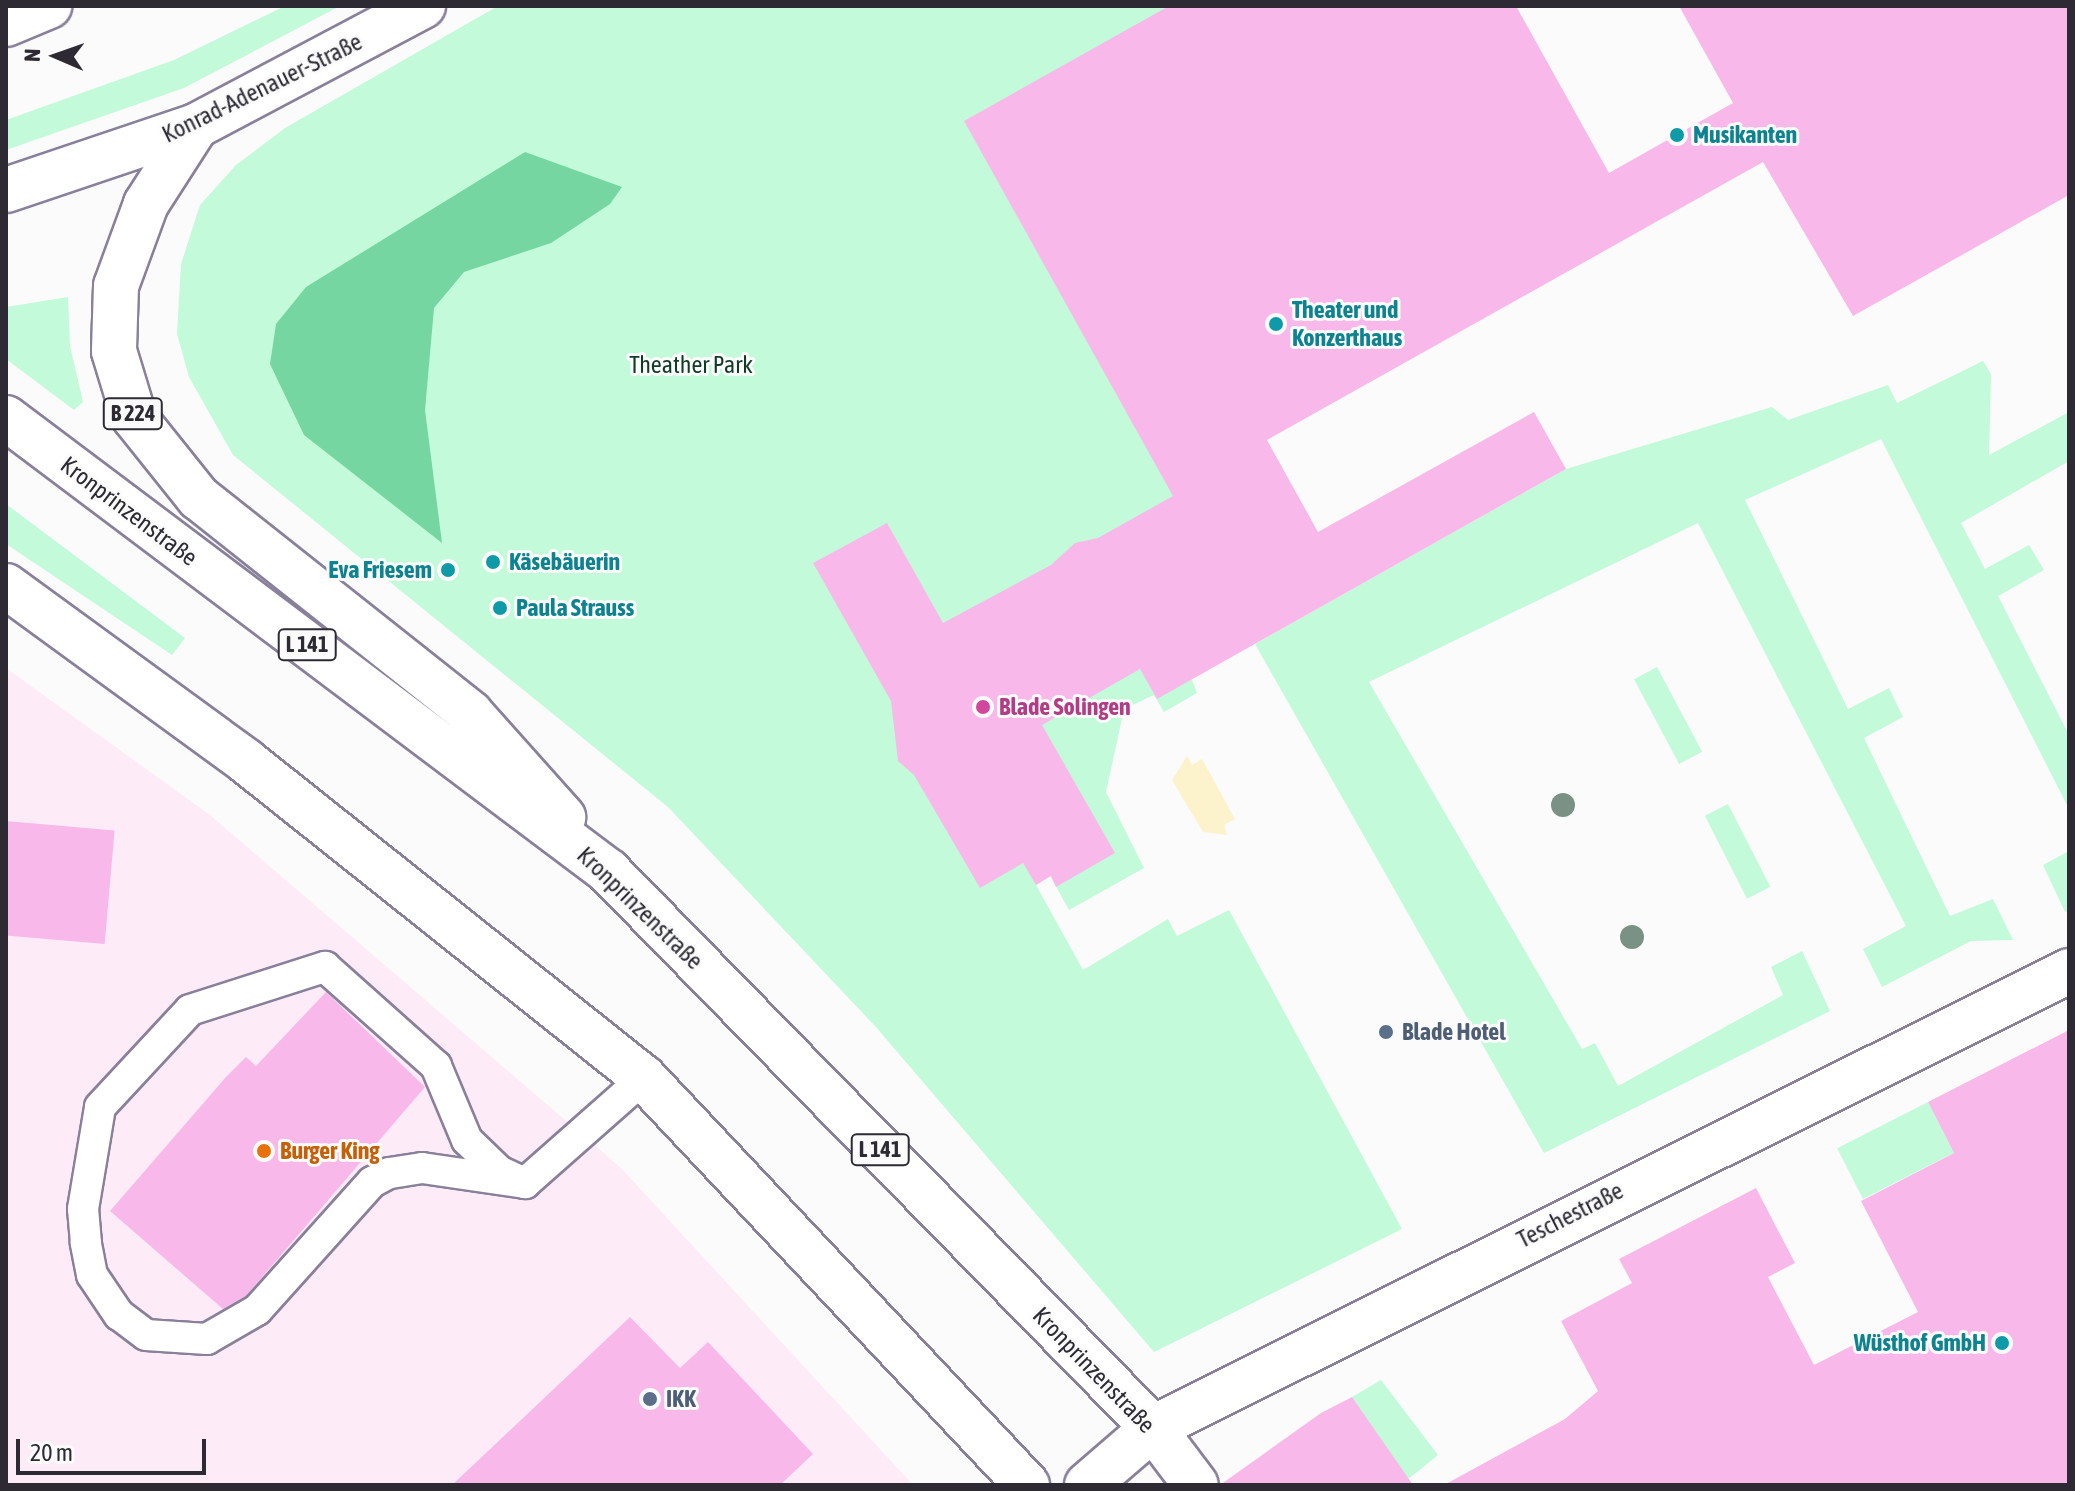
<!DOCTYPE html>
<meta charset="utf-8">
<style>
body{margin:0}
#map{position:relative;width:2075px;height:1491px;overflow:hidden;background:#fbfbfb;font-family:"Asap Condensed",sans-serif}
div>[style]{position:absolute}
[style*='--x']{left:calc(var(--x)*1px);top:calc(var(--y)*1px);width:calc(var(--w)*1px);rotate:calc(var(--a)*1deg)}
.commercial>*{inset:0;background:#fdecf7}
.green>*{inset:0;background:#c3fad9;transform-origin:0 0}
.forest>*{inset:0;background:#76d6a1}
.sand>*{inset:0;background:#fcf2cc}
.building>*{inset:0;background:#f8b9ea;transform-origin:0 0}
.roads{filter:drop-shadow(2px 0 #89809a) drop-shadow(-2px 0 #89809a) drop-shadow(0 2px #89809a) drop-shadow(0 -2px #89809a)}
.service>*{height:30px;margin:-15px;padding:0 15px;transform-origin:15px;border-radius:15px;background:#fff}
.minor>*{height:44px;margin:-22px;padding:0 22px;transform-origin:22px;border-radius:22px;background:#fff}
.primary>*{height:44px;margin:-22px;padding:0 22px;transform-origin:22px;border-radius:22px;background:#fff}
.trees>*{width:24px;height:24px;margin:-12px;border-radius:50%;background:#7a9186}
.dots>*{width:22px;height:22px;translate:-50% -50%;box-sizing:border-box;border:4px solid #fbfbfb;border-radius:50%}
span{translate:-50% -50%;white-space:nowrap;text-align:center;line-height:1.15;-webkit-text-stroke:6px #fbfbfb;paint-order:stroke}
.shield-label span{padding:2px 6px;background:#fbfbfb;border:2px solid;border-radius:6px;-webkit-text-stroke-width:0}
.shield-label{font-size:22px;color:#2d2a34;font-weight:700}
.street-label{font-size:24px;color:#2d2a34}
.culture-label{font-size:24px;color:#0d838f;font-weight:700}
.left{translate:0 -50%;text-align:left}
.right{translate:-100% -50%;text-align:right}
.park-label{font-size:24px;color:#113b26}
.hotel-label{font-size:24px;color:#b23c85;font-weight:700}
.service-label{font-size:24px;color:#4e5e75;font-weight:700}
.food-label{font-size:24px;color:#c56008;font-weight:700}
.frame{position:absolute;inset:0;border:8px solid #2d2a34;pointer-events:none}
.north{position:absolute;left:16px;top:16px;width:80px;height:80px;-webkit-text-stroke:6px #fbfbfb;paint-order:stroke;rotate:272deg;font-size:22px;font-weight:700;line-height:32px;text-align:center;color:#2d2a34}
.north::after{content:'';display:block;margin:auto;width:28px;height:36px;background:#2d2a34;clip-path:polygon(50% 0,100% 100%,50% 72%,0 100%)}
.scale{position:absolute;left:16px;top:1439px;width:190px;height:36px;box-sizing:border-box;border:4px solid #2d2a34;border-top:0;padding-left:10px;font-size:24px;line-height:28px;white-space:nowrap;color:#2d2a34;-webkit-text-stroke:6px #fbfbfb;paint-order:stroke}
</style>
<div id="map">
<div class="commercial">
<div style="clip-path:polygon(6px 668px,210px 815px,621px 1168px,913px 1485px,6px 1485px)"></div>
</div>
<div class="green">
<div style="clip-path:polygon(285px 6px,340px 6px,184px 88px,6px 150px,6px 120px,174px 60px)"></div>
<div style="clip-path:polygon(498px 6px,1170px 6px,1253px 639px,1190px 675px,1197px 693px,1164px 712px,1154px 695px,1124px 709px,1106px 792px,1144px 868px,1069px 910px,1047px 870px,1036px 885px,1083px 970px,1168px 919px,1177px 936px,1229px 910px,1402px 1229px,1154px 1352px,875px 1026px,668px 807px,233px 455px,189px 377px,177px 334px,181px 264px,200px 205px,236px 165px,285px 128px)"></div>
<div style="clip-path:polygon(68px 297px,70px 346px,83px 402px,74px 410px,6px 359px,6px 307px)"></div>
<div style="clip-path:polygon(1983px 361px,1991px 374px,1989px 455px,2069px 412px,2069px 461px,1961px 523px,1985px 569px,2029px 545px,2044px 570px,1998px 596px,2069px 735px,2069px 809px,1881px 439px,1745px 500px,1848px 709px,1889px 688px,1903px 717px,1864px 738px,1950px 916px,1993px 899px,2013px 940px,1971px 941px,1882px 987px,1863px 949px,1906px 926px,1698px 523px,1369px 682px,1582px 1049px,1595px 1043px,1618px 1086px,1783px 995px,1771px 967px,1802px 951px,1830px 1011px,1544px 1153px,1255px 644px,1566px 469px,1772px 407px,1788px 420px,1888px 385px,1897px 403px)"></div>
<div style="clip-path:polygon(6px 504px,185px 638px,172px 655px,6px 544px)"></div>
<div style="left:1657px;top:667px;width:96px;height:26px;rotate:62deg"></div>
<div style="left:1728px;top:804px;width:93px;height:26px;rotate:63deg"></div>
<div style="clip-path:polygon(2069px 851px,2069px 911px,2065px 912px,2043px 865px)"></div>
<div style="left:1928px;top:1102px;width:57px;height:102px;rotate:63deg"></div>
<div style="clip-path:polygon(1381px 1380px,1438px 1455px,1401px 1485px,1352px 1397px)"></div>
</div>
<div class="forest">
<div style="clip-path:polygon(525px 152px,622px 187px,610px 204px,551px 243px,464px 272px,434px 308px,425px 410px,442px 543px,304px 435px,270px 364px,276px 324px,306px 287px)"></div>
</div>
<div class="sand">
<div style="clip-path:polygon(1187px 756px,1192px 765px,1202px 759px,1235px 819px,1224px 825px,1227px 835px,1203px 832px,1172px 780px)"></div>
</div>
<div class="building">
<div style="clip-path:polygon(1169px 6px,1516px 6px,1609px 173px,1733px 103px,1679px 6px,2069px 6px,2069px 195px,1853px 316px,1763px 162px,1267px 440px,1318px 532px,1534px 412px,1566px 469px,1157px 699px,1140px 669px,1042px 725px,1115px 853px,1056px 887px,1051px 876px,1036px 885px,1023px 863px,980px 888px,914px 775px,898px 761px,891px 701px,813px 563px,887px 523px,943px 623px,1051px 565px,1075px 543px,1098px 538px,1173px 496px,964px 121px)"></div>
<div style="left:6px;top:821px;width:109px;height:114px;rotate:5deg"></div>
<div style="clip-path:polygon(326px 992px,425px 1087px,246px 1296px,223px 1309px,110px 1211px,226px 1077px,246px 1057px,256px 1066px)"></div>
<div style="clip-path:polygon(2069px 1030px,2069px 1485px,1444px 1485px,1565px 1419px,1598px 1391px,1561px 1321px,1632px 1283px,1619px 1259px,1756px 1188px,1795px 1263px,1768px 1277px,1814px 1365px,1918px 1312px,1861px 1201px,1954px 1153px,1928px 1102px)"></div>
<div style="clip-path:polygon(630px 1317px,680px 1368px,708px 1342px,813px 1454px,780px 1485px,452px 1485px)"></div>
<div style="clip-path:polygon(1352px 1397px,1413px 1485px,1220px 1485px,1321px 1413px)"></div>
</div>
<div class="roads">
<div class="service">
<div style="--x:525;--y:1183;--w:104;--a:-171.7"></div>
<div style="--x:422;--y:1168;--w:33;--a:171"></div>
<div style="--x:389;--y:1173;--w:19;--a:152"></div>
<div style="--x:372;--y:1182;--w:172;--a:131.9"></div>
<div style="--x:257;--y:1310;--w:58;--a:149.9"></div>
<div style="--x:207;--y:1339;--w:61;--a:-176.2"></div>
<div style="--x:146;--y:1335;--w:34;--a:-143"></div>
<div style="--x:119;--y:1315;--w:48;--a:-124"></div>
<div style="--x:92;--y:1275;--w:33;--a:-101"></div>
<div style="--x:86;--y:1243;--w:34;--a:-95"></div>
<div style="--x:83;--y:1209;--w:103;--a:-80.5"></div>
<div style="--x:100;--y:1107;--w:132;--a:-47.1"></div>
<div style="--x:190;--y:1010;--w:142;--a:-17.7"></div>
<div style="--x:325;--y:967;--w:149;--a:41.7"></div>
<div style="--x:436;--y:1066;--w:80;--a:67.3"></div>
<div style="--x:467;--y:1140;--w:45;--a:44.1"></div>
<div style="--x:499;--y:1171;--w:29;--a:25"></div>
<div style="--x:525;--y:1183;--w:159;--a:-41.4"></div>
</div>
<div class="minor">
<div style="--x:1153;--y:1428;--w:1024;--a:-26.51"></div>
</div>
<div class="primary">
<div style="--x:6;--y:24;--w:47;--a:-22.7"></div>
<div style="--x:196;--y:126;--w:93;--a:122.7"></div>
<div style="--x:146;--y:204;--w:87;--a:110.1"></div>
<div style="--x:116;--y:286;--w:65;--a:91.8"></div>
<div style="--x:114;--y:351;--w:69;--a:73.1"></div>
<div style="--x:134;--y:417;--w:104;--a:51.3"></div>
<div style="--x:199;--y:498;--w:346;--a:38.4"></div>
<div style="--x:470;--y:713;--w:140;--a:48.2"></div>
<div style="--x:6;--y:190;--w:200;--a:-18.6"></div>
<div style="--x:196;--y:126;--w:257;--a:-27.9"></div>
<div style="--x:6;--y:418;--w:753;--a:36.96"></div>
<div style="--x:608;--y:871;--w:779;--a:45.62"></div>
<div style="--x:1153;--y:1428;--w:71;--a:53"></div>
<div style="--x:6;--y:586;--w:298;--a:36.1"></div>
<div style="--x:247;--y:762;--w:507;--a:38.52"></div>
<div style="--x:644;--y:1078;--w:559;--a:46.74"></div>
<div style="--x:1087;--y:1485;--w:87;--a:-40.8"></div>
</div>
</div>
<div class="trees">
<div style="left:1563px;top:805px"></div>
<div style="left:1632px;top:937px"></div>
</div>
<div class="dots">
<div style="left:1677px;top:135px;background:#0f9aa8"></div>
<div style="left:1276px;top:324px;background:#0f9aa8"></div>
<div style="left:493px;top:562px;background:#0f9aa8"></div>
<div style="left:448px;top:570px;background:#0f9aa8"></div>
<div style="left:500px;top:608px;background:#0f9aa8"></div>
<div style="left:983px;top:707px;background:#d1479c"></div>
<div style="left:1386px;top:1032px;background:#5c6f8a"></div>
<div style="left:264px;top:1151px;background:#e8710a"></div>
<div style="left:2002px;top:1343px;background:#0f9aa8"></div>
<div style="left:650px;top:1399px;background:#5c6f8a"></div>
</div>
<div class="shield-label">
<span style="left:133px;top:414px">B 224</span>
<span style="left:307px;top:645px">L 141</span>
<span style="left:880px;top:1150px">L 141</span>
</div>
<div class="street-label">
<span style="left:262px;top:88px;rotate:-26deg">Konrad-Adenauer-Straße</span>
<span style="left:129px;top:511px;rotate:37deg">Kronprinzenstraße</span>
<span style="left:640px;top:908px;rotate:44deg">Kronprinzenstraße</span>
<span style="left:1570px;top:1215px;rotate:-27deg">Teschestraße</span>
<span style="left:1094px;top:1370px;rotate:46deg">Kronprinzenstraße</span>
</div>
<div class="culture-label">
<span class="left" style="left:1693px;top:135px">Musikanten</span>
<span class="left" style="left:1292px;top:324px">Theater und<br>Konzerthaus</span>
<span class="left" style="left:509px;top:562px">Käsebäuerin</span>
<span class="right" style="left:432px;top:570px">Eva Friesem</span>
<span class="left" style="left:516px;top:608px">Paula Strauss</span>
<span class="right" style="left:1986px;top:1343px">Wüsthof GmbH</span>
</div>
<div class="park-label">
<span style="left:691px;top:365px">Theather Park</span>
</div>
<div class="hotel-label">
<span class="left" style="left:999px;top:707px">Blade Solingen</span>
</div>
<div class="service-label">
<span class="left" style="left:1402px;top:1032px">Blade Hotel</span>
<span class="left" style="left:666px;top:1399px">IKK</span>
</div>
<div class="food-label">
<span class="left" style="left:280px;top:1151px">Burger King</span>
</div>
<div class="frame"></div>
<div class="north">N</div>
<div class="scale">20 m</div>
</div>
